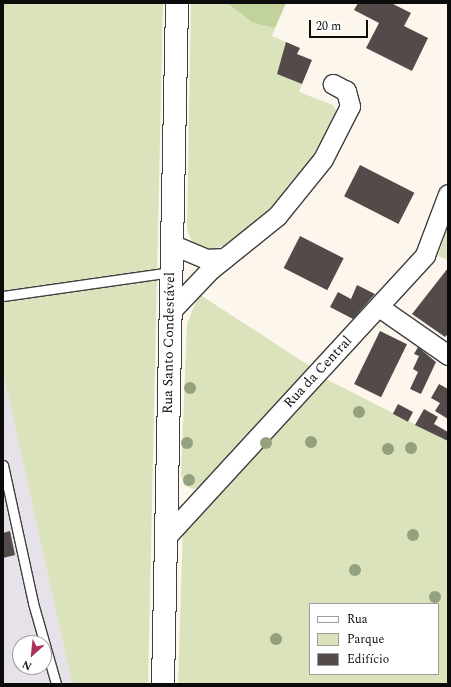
<!DOCTYPE html>
<meta charset="utf-8">
<style>
body{margin:0}
#map{position:relative;width:451px;height:687px;overflow:hidden;background:#fdf6ed;font-family:Spectral,serif}
div>[style]{position:absolute}
[style*='--x']{left:calc(var(--x)*1px);top:calc(var(--y)*1px);width:calc(var(--w)*1px);rotate:calc(var(--a)*1deg)}
.industrial>*{inset:0;background:#e7e1ea}
.green>*{inset:0;background:#dae3bb}
.forest>*{inset:0;background:#c2d29c}
.building>*{inset:0;background:#534b4a;transform-origin:0 0}
.roads{filter:drop-shadow(1px 0 #3f3f3f) drop-shadow(-1px 0 #3f3f3f) drop-shadow(0 1px #3f3f3f) drop-shadow(0 -1px #3f3f3f)}
.service>*{height:9px;margin:-4.5px;padding:0 4.5px;transform-origin:4.5px;border-radius:4.5px;background:#fff}
.minor>*{height:19px;margin:-9.5px;padding:0 9.5px;transform-origin:9.5px;border-radius:9.5px;background:#fff}
.tertiary>*{height:22px;margin:-11px;padding:0 11px;transform-origin:11px;border-radius:11px;background:#fff}
.trees>*{width:12px;height:12px;margin:-6px;border-radius:50%;background:#94a17e}
span{translate:-50% -50%;white-space:nowrap;text-align:center;line-height:1.15;-webkit-text-stroke:4px #fff;paint-order:stroke}
.street-label{font-size:14px;color:#0c0c0c}
.frame{position:absolute;inset:0;border:4px solid #0c0c0c;pointer-events:none}
.legend{position:absolute;left:309px;top:603px;width:130px;height:72px;box-sizing:border-box;background:#fff;border:1px solid #9e9e9e;margin:0;padding:5px 7px;list-style:none;font-size:12px;color:#0c0c0c}
.legend li{display:flex;align-items:center;gap:8px;height:20px}
.legend b{width:20px;border:1px solid #9e9e9e}
.north{position:absolute;left:12px;top:635px;width:40px;height:40px;box-sizing:border-box;background:#fff;border:1px solid #9e9e9e;border-radius:50%;rotate:207deg;font-size:11px;font-weight:700;line-height:16px;text-align:center;color:#0c0c0c}
.north::after{content:'';display:block;margin:auto;width:14px;height:18px;background:#ab3558;clip-path:polygon(50% 0,100% 100%,50% 72%,0 100%)}
.scale{position:absolute;left:309px;top:20px;width:59px;height:18px;box-sizing:border-box;border:2px solid #0c0c0c;border-top:0;padding-left:5px;font-size:12px;line-height:14px;white-space:nowrap;color:#0c0c0c;-webkit-text-stroke:3px #fff;paint-order:stroke}
</style>
<div id="map">
<div class="industrial">
<div style="clip-path:polygon(evenodd,3px 372px,72px 684px,3px 684px,3px 372px,20px 643px,44px 643px,44px 667px,20px 667px,20px 643px)"></div>
</div>
<div class="green">
<div style="clip-path:polygon(3px 3px,163px 3px,148px 684px,72px 684px,3px 372px)"></div>
<div style="clip-path:polygon(191px 3px,227px 3px,253px 23px,275px 28px,272px 36px,286px 42px,286px 50px,277px 74px,302px 84px,299px 92px,333px 105px,338px 114px,321px 150px,281px 202px,228px 245px,211px 249px,193px 244px,187px 229px)"></div>
<div style="clip-path:polygon(448px 225px,448px 260px,438px 256px)"></div>
<div style="clip-path:polygon(199px 294px,311px 367px,200px 488px,193px 489px,184px 485px,181px 474px,187px 324px)"></div>
<div style="clip-path:polygon(evenodd,324px 378px,448px 441px,448px 684px,178px 684px,183px 528px,324px 378px,310px 604px,438px 604px,438px 674px,310px 674px,310px 604px)"></div>
</div>
<div class="forest">
<div style="clip-path:polygon(227px 3px,286px 3px,275px 28px,253px 23px)"></div>
</div>
<div class="building">
<div style="clip-path:polygon(358px 3px,391px 3px,411px 13px,404px 26px,428px 38px,412px 71px,366px 48px,379px 23px,354px 10px)"></div>
<div style="clip-path:polygon(286px 42px,300px 48px,297px 54px,312px 60px,302px 84px,277px 74px)"></div>
<div style="left:360px;top:165px;width:61px;height:35px;rotate:27deg"></div>
<div style="left:300px;top:236px;width:49px;height:36px;rotate:27deg"></div>
<div style="clip-path:polygon(448px 268px,448px 334px,445px 337px,412px 314px)"></div>
<div style="clip-path:polygon(357px 285px,375px 294px,353px 319px,330px 307px,338px 292px,351px 299px)"></div>
<div style="left:380px;top:331px;width:30px;height:59px;rotate:26deg"></div>
<div style="clip-path:polygon(418px 347px,436px 362px,421px 394px,410px 389px,418px 372px,413px 369px,419px 356px,414px 354px)"></div>
<div style="clip-path:polygon(439px 384px,448px 389px,448px 419px,435px 411px,440px 403px,431px 398px)"></div>
<div style="left:398px;top:404px;width:17px;height:11px;rotate:28deg"></div>
<div style="clip-path:polygon(424px 409px,438px 417px,434px 424px,448px 432px,448px 441px,415px 425px)"></div>
<div style="clip-path:polygon(10px 531px,15px 555px,3px 558px,3px 533px)"></div>
</div>
<div class="roads">
<div class="service">
<div style="--x:3;--y:296;--w:170;--a:-8.1"></div>
<div style="--x:3;--y:465;--w:141;--a:77.7"></div>
<div style="--x:33;--y:603;--w:84;--a:74.1"></div>
</div>
<div class="minor">
<div style="--x:171;--y:244;--w:38;--a:23"></div>
<div style="--x:206;--y:259;--w:19;--a:-3"></div>
<div style="--x:379;--y:307;--w:84;--a:34.8"></div>
<div style="--x:170;--y:312;--w:59;--a:-46.4"></div>
<div style="--x:211;--y:269;--w:85;--a:-38.8"></div>
<div style="--x:277;--y:216;--w:73;--a:-51.1"></div>
<div style="--x:323;--y:159;--w:59;--a:-63"></div>
<div style="--x:350;--y:106;--w:16;--a:-105"></div>
<div style="--x:346;--y:91;--w:15;--a:-152"></div>
<div style="--x:166;--y:537;--w:383;--a:-47.4"></div>
<div style="--x:425;--y:255;--w:65;--a:-69.3"></div>
</div>
<div class="tertiary">
<div style="--x:163;--y:684;--w:681;--a:-88.82"></div>
</div>
</div>
<div class="trees">
<div style="left:190px;top:388px"></div>
<div style="left:359px;top:412px"></div>
<div style="left:311px;top:442px"></div>
<div style="left:187px;top:443px"></div>
<div style="left:266px;top:443px"></div>
<div style="left:411px;top:448px"></div>
<div style="left:388px;top:449px"></div>
<div style="left:189px;top:480px"></div>
<div style="left:413px;top:535px"></div>
<div style="left:355px;top:570px"></div>
<div style="left:435px;top:597px"></div>
<div style="left:276px;top:639px"></div>
</div>
<div class="street-label">
<span style="left:169px;top:343px;rotate:-89deg">Rua Santo Condestável</span>
<span style="left:318px;top:372px;rotate:-47deg">Rua da Central</span>
</div>
<div class="frame"></div>
<ul class="legend">
<li><b style="height:5px;background:#fff"></b>Rua</li>
<li><b style="height:11px;background:#dae3bb"></b>Parque</li>
<li><b style="height:11px;background:#534b4a"></b>Edifício</li>
</ul>
<div class="north">N</div>
<div class="scale">20 m</div>
</div>
